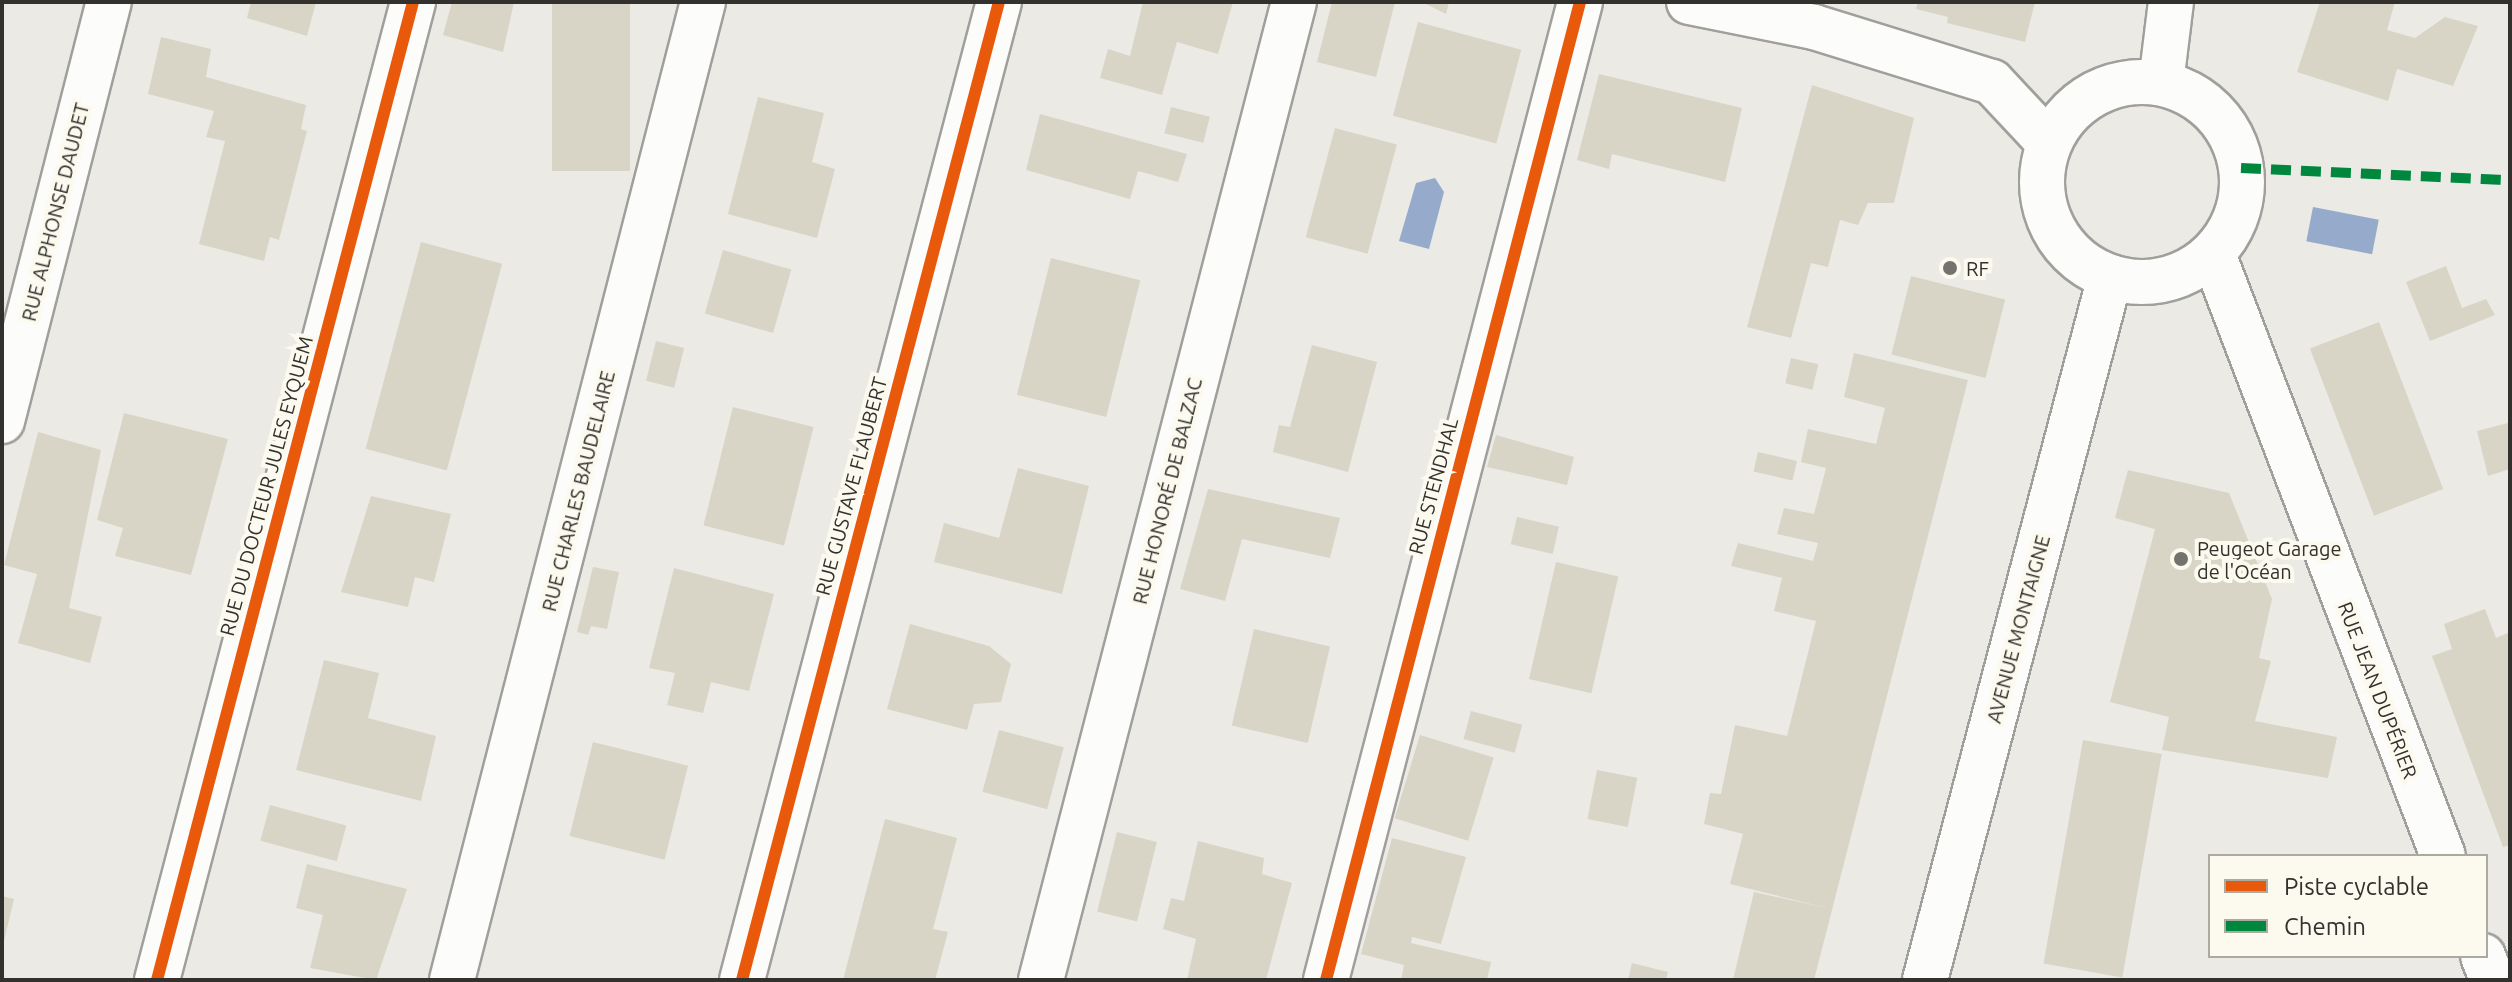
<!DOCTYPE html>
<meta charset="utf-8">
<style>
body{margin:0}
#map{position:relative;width:2512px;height:982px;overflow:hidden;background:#ebeae5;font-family:Ubuntu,sans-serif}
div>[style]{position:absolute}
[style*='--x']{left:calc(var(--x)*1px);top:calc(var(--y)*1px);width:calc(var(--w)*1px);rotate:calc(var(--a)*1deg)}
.water>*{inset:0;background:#96abcb;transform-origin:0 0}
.building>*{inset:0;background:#d8d5c7;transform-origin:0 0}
.roads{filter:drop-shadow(2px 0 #a09f9b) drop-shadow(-2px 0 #a09f9b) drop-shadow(0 2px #a09f9b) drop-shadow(0 -2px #a09f9b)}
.minor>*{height:44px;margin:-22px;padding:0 22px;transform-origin:22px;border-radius:22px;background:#fcfcfb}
.tertiary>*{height:44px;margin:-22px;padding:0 22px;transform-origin:22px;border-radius:22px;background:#fcfcfb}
.secondary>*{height:44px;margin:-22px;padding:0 22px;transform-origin:22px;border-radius:22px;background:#fcfcfb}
.secondary>.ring{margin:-22px;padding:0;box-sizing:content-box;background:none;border:44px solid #fcfcfb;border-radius:50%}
.quiet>*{height:10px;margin-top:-5px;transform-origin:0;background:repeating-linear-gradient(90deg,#00873e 0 20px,transparent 0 30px)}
.cycleway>*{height:12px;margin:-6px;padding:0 6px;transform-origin:6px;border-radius:6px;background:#e8590c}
.dots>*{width:22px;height:22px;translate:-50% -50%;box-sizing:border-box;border:4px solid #fcfaef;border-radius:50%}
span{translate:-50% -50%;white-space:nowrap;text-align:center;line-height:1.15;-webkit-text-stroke:8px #fcfaef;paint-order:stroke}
.street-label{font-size:20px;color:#32312d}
.poi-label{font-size:20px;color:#32312d}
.left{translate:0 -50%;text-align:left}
.frame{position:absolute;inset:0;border:4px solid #32312d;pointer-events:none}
.legend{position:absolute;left:2208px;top:854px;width:280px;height:104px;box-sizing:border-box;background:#fcfaef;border:2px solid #abaaa1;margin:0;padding:10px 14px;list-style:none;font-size:24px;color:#32312d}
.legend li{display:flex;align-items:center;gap:16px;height:40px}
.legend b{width:40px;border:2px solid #abaaa1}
</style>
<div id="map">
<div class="water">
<div style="clip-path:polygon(1435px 178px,1444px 192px,1429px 249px,1399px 241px,1416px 183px)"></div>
<div style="left:2313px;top:207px;width:67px;height:35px;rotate:11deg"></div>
</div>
<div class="building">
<div style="clip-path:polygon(251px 2px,316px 2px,307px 36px,247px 18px)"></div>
<div style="clip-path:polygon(452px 2px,514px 2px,503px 52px,443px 35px)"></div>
<div style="left:552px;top:2px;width:78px;height:169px"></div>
<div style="clip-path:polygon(1143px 2px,1233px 2px,1218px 54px,1177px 42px,1162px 95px,1100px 78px,1108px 49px,1130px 56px)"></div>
<div style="clip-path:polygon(1332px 2px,1395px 2px,1376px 77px,1317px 62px)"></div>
<div style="clip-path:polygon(1422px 2px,1449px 2px,1446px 14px)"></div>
<div style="clip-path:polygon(1918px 2px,2035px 2px,2025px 42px,1947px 23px,1948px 17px,1916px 9px)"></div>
<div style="clip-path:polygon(2320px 2px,2395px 2px,2387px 30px,2415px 38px,2445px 17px,2478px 26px,2453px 86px,2397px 69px,2388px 101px,2297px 72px)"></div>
<div style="left:1418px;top:22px;width:107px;height:97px;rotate:15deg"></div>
<div style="clip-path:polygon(161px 37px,211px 49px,206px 77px,306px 105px,301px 129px,307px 131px,279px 240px,270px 237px,264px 261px,199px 244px,225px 141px,206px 137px,214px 111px,148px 94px)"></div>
<div style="clip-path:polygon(1599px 74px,1742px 108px,1725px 182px,1612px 154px,1609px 169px,1577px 160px)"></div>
<div style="clip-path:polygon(1812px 85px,1914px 118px,1894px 203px,1868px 203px,1858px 225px,1840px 220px,1828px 267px,1811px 263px,1791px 338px,1747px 327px)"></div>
<div style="clip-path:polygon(758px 97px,824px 113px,812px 162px,835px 169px,817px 238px,728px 214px)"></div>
<div style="left:1171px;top:107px;width:40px;height:27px;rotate:14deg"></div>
<div style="clip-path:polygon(1040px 114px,1187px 154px,1178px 182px,1138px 171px,1130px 199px,1026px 170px)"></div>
<div style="left:1335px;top:128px;width:64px;height:113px;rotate:15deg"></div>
<div style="left:421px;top:242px;width:84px;height:214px;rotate:15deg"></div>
<div style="left:723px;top:250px;width:71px;height:66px;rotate:16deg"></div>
<div style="left:1051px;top:258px;width:92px;height:141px;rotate:14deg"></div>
<div style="clip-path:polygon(2446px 266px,2462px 308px,2486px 299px,2495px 315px,2430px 341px,2406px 282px)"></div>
<div style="left:1911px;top:276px;width:97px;height:81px;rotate:14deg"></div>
<div style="left:2379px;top:322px;width:179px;height:74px;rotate:69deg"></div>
<div style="left:656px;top:341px;width:29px;height:41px;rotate:14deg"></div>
<div style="clip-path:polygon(1312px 345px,1377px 362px,1348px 472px,1273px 452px,1279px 425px,1290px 427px)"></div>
<div style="clip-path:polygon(1854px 353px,1968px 380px,1814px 980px,1733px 980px,1754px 892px,1827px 908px,1730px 884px,1743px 834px,1704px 824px,1710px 793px,1721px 794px,1735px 725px,1787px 736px,1816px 621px,1774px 611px,1782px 578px,1731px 566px,1738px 543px,1813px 561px,1818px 543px,1777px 534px,1784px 508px,1814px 514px,1826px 468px,1801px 462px,1808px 429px,1876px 444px,1885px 408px,1844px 397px)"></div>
<div style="left:1791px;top:358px;width:28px;height:26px;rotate:13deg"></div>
<div style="left:733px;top:407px;width:83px;height:122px;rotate:14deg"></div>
<div style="clip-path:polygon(124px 413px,228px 439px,191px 575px,115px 556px,123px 528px,97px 520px)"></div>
<div style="clip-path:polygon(2508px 423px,2510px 469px,2488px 476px,2477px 431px)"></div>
<div style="clip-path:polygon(38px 432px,101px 450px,69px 608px,102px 617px,90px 663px,18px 643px,37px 574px,4px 565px)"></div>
<div style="clip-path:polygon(1496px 435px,1574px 457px,1567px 485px,1487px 467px)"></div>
<div style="left:1758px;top:452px;width:40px;height:20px;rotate:13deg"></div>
<div style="clip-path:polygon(1018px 468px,1089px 486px,1062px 594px,934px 562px,944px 523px,999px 538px)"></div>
<div style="clip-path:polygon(2128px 470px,2229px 493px,2272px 599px,2259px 658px,2271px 661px,2255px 721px,2337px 737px,2328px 778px,2162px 750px,2169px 717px,2110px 702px,2155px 529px,2115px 518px)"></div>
<div style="clip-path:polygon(1208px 489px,1340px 518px,1330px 558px,1242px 539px,1225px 601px,1180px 589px)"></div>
<div style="clip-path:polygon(371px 496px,451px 514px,434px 582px,415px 577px,408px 607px,341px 592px)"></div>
<div style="left:1517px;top:517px;width:43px;height:28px;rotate:13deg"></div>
<div style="left:1556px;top:562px;width:64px;height:120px;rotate:13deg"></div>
<div style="clip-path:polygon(593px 567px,619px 572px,607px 629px,591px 626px,588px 635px,577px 632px)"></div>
<div style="clip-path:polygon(674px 568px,774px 594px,749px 691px,711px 682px,703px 713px,667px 705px,675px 673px,649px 668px)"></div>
<div style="clip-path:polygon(2485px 609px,2496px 638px,2510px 632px,2510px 845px,2503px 847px,2432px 656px,2452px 649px,2444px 624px)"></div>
<div style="clip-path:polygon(910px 624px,989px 646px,1011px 664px,1001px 702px,974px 704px,967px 730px,887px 709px)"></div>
<div style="left:1254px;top:629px;width:78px;height:99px;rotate:13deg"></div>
<div style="clip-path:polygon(324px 660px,379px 673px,368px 718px,436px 736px,421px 801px,296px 770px)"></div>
<div style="left:1471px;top:711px;width:53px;height:29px;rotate:15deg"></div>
<div style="left:999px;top:730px;width:67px;height:64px;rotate:15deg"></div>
<div style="left:1420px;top:735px;width:77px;height:87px;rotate:17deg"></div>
<div style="left:2083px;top:740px;width:80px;height:227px;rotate:10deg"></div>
<div style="left:593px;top:742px;width:98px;height:97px;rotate:14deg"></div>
<div style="left:1597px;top:770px;width:41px;height:50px;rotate:11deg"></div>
<div style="left:270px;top:805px;width:79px;height:37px;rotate:15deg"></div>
<div style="clip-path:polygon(885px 819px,957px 838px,933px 929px,948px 932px,935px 980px,843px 980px)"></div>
<div style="left:1117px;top:832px;width:41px;height:82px;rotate:14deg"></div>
<div style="clip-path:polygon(1392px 838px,1466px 857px,1441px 944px,1412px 937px,1411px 943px,1491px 962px,1487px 980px,1401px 980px,1404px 965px,1361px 954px)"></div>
<div style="clip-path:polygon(1198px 841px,1264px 858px,1262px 874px,1292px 883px,1266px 980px,1187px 980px,1196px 939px,1163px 929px,1171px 898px,1184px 901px)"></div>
<div style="clip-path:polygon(307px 864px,407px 889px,376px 980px,310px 968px,323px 915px,296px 908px)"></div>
<div style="clip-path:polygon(2px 896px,14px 899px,3px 945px,2px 945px)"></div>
<div style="clip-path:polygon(1632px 963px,1668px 972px,1666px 980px,1628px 980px)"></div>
</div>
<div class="roads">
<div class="minor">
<div style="--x:1689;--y:2;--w:127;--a:11.3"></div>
<div style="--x:1814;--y:27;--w:186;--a:17.2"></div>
<div style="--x:1992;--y:82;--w:83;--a:46.9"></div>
<div style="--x:2;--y:421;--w:432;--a:-75.7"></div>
<div style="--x:157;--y:980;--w:1011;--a:-75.33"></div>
<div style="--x:452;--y:980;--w:1010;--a:-75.61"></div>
<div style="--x:742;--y:980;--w:1011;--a:-75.28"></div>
<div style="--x:1041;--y:980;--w:1010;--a:-75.5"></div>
<div style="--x:1326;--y:980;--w:1010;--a:-75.44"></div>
</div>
<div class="tertiary">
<div style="--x:2213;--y:254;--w:644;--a:69.09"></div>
<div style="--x:2483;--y:956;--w:26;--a:69"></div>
</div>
<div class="secondary">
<div class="ring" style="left:2042px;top:82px;width:156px;height:156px"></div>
<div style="--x:2161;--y:83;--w:82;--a:-83"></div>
<div style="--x:1925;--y:980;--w:727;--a:-75.26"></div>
</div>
</div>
<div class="quiet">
<div style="--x:2241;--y:168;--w:269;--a:2.6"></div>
</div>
<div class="cycleway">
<div style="--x:157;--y:980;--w:1011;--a:-75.33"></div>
<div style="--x:742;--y:980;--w:1011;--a:-75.28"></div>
<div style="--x:1326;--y:980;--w:1010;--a:-75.44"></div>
</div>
<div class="dots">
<div style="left:1950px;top:268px;background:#73726d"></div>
<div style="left:2181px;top:559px;background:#73726d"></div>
</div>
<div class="street-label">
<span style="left:55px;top:212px;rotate:-76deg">RUE ALPHONSE DAUDET</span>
<span style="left:266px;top:486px;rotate:-75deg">RUE DU DOCTEUR JULES EYQUEM</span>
<span style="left:851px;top:486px;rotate:-75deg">RUE GUSTAVE FLAUBERT</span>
<span style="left:1433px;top:486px;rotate:-75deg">RUE STENDHAL</span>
<span style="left:578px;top:491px;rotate:-76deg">RUE CHARLES BAUDELAIRE</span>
<span style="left:1167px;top:491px;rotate:-76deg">RUE HONORÉ DE BALZAC</span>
<span style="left:2018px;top:629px;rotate:-75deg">AVENUE MONTAIGNE</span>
<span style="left:2378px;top:690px;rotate:69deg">RUE JEAN DUPÉRIER</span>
</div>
<div class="poi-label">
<span class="left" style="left:1966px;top:268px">RF</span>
<span class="left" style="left:2197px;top:560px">Peugeot Garage<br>de l'Océan</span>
</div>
<div class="frame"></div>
<ul class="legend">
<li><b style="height:10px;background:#e8590c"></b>Piste cyclable</li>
<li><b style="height:10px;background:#00873e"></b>Chemin</li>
</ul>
</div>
